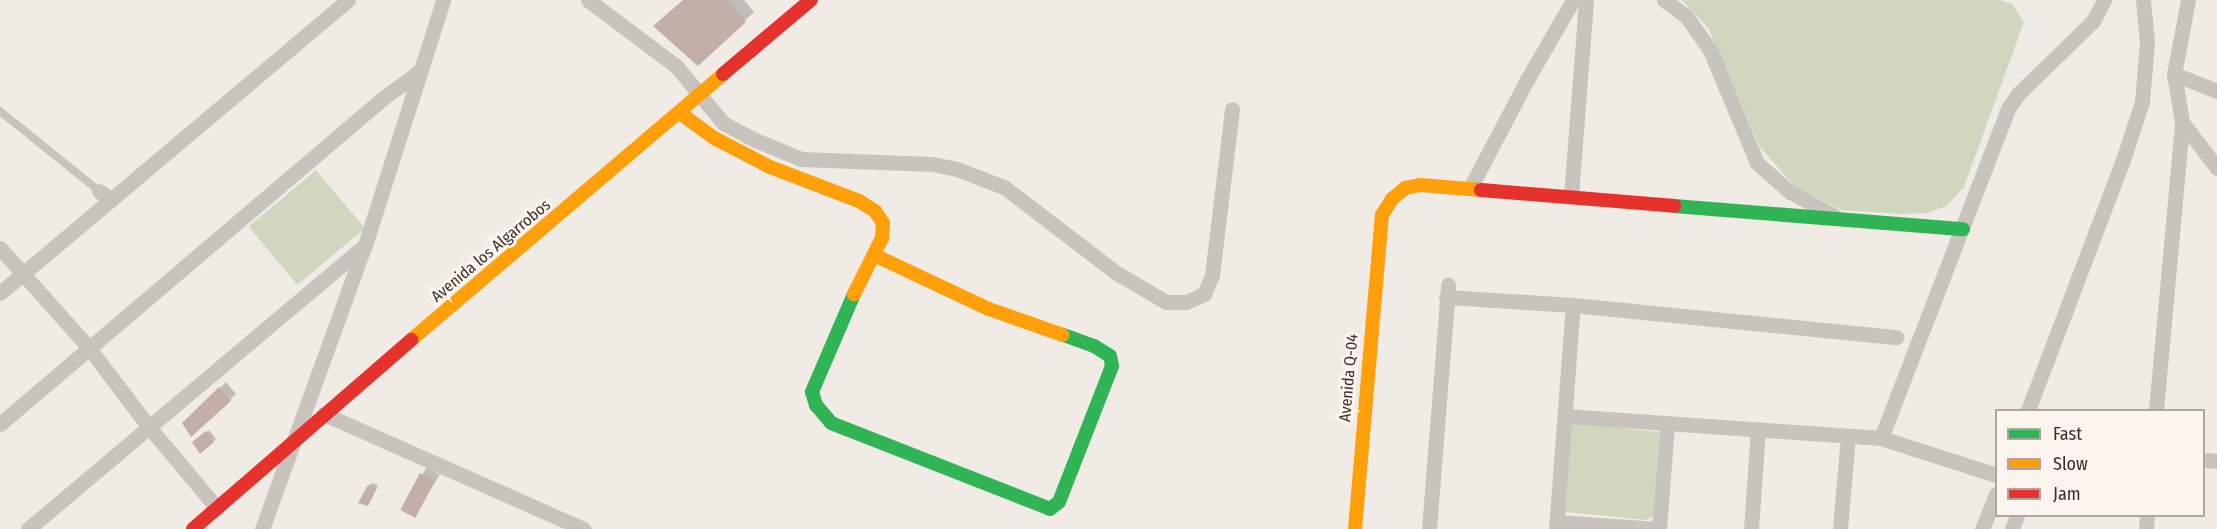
<!DOCTYPE html>
<style>
body{margin:0}
#map{position:relative;width:2217px;height:529px;overflow:hidden;background:#f0ebe5;font-family:"Fira Sans Condensed",sans-serif}
div>[style]{position:absolute}
[style*='--x']{left:calc(var(--x)*1px);top:calc(var(--y)*1px);width:calc(var(--w)*1px);rotate:calc(var(--a)*1deg)}
.green>*{inset:0;background:#d1d6bf;transform-origin:0 0}
.shadow>*{inset:0;background:#0003;transform-origin:0 0}
.building>*{inset:0;background:#c3afa7;transform-origin:0 0}
.lane>*{height:8px;margin:-4px;padding:0 4px;transform-origin:4px;border-radius:4px;background:#c9c3be}
.street>*{height:15px;margin:-7.5px;padding:0 7.5px;transform-origin:7.5px;border-radius:7.5px;background:#c9c3be}
.fast>*{height:14px;margin:-7px;padding:0 7px;transform-origin:7px;border-radius:7px;background:#30b455}
.slow>*{height:14px;margin:-7px;padding:0 7px;transform-origin:7px;border-radius:7px;background:#ff9f0a}
.jam>*{height:14px;margin:-7px;padding:0 7px;transform-origin:7px;border-radius:7px;background:#e5322d}
span{translate:-50% -50%;white-space:nowrap;text-align:center;line-height:1.15;-webkit-text-stroke:6px #fbf5ee;paint-order:stroke}
.street-label{font-size:16px;color:#3b302b}
.legend{position:absolute;left:1995px;top:409px;width:210px;height:108px;box-sizing:border-box;background:#fbf5ee;border:2px solid #aea6a0;margin:0;padding:8px 10px;list-style:none;font-size:18px;color:#3b302b}
.legend li{display:flex;align-items:center;gap:12px;height:30px}
.legend b{width:30px;border:2px solid #aea6a0}
</style>
<div id="map">
<div class="green">
<div style="clip-path:polygon(1682px 0,2000px 0,2012px 4px,2024px 22px,1964px 187px,1946px 206px,1927px 213px,1901px 214px,1842px 210px,1795px 187px,1760px 147px,1708px 28px)"></div>
<div style="left:316px;top:170px;width:76px;height:88px;rotate:50deg"></div>
<div style="clip-path:polygon(1572px 423px,1659px 432px,1653px 516px,1647px 520px,1564px 512px,1567px 425px)"></div>
</div>
<div class="shadow">
<div style="clip-path:polygon(684px 0,744px 0,754px 12px,744px 21px)"></div>
<div style="clip-path:polygon(226px 382px,236px 394px,230px 400px,184px 423px)"></div>
<div style="clip-path:polygon(209px 430px,216px 439px,201px 452px,197px 439px)"></div>
<div style="left:427px;top:467px;width:15px;height:49px;rotate:32deg"></div>
<div style="clip-path:polygon(372px 483px,378px 485px,368px 505px,369px 486px)"></div>
</div>
<div class="building">
<div style="clip-path:polygon(683px 0,727px 0,746px 22px,698px 66px,653px 26px)"></div>
<div style="clip-path:polygon(219px 387px,231px 401px,191px 437px,182px 423px)"></div>
<div style="clip-path:polygon(206px 431px,214px 442px,200px 454px,192px 442px)"></div>
<div style="left:420px;top:473px;width:17px;height:42px;rotate:28deg"></div>
<div style="clip-path:polygon(368px 485px,377px 488px,368px 506px,358px 503px)"></div>
</div>
<div class="lane">
<div style="--x:0;--y:111;--w:127;--a:38.9"></div>
</div>
<div class="street">
<div style="--x:588;--y:0;--w:110;--a:36.9"></div>
<div style="--x:676;--y:66;--w:74;--a:50.5"></div>
<div style="--x:723;--y:123;--w:36;--a:28"></div>
<div style="--x:755;--y:140;--w:50;--a:22.4"></div>
<div style="--x:801;--y:159;--w:131;--a:2.2"></div>
<div style="--x:932;--y:164;--w:25;--a:11"></div>
<div style="--x:957;--y:169;--w:50;--a:21"></div>
<div style="--x:1004;--y:187;--w:140;--a:37.4"></div>
<div style="--x:1115;--y:272;--w:59;--a:30.5"></div>
<div style="--x:1166;--y:302;--w:20;--a:0"></div>
<div style="--x:1186;--y:302;--w:20;--a:-24"></div>
<div style="--x:1204;--y:294;--w:21;--a:-67"></div>
<div style="--x:1212;--y:275;--w:167;--a:-83.1"></div>
<div style="--x:1664;--y:0;--w:27;--a:36"></div>
<div style="--x:1686;--y:16;--w:42;--a:54.8"></div>
<div style="--x:1710;--y:50;--w:122;--a:67.4"></div>
<div style="--x:1757;--y:163;--w:44;--a:41.3"></div>
<div style="--x:1790;--y:192;--w:49;--a:28.1"></div>
<div style="--x:2188;--y:0;--w:75;--a:100.7"></div>
<div style="--x:2174;--y:74;--w:49;--a:80.5"></div>
<div style="--x:2182;--y:122;--w:58;--a:52.7"></div>
<div style="--x:2174;--y:74;--w:46;--a:21.6"></div>
<div style="--x:1470;--y:188;--w:124;--a:-62.2"></div>
<div style="--x:1528;--y:78;--w:90;--a:-60"></div>
<div style="--x:99;--y:191;--w:15;--a:37"></div>
<div style="--x:1571;--y:196;--w:197;--a:-85.6"></div>
<div style="--x:0;--y:248;--w:134;--a:48.3"></div>
<div style="--x:89;--y:348;--w:99;--a:52.8"></div>
<div style="--x:149;--y:427;--w:106;--a:50"></div>
<div style="--x:0;--y:293;--w:455;--a:-40.1"></div>
<div style="--x:1446;--y:297;--w:127;--a:3.6"></div>
<div style="--x:1573;--y:305;--w:325;--a:5.7"></div>
<div style="--x:2028;--y:410;--w:267;--a:-69.2"></div>
<div style="--x:2123;--y:160;--w:61;--a:-71.9"></div>
<div style="--x:2142;--y:102;--w:60;--a:-85.2"></div>
<div style="--x:2147;--y:42;--w:42;--a:-95.4"></div>
<div style="--x:2156;--y:410;--w:289;--a:-84.8"></div>
<div style="--x:324;--y:414;--w:284;--a:23.9"></div>
<div style="--x:1566;--y:416;--w:316;--a:4"></div>
<div style="--x:1881;--y:438;--w:121;--a:17.8"></div>
<div style="--x:0;--y:424;--w:502;--a:-40.39"></div>
<div style="--x:382;--y:99;--w:47;--a:-36.4"></div>
<div style="--x:1881;--y:438;--w:355;--a:-68.9"></div>
<div style="--x:2009;--y:107;--w:16;--a:-55"></div>
<div style="--x:2018;--y:94;--w:105;--a:-44.2"></div>
<div style="--x:2093;--y:21;--w:24;--a:-62"></div>
<div style="--x:2204;--y:460;--w:13;--a:4"></div>
<div style="--x:1557;--y:522;--w:102;--a:3.9"></div>
<div style="--x:28;--y:529;--w:441;--a:-40.1"></div>
<div style="--x:262;--y:529;--w:302;--a:-70.1"></div>
<div style="--x:365;--y:245;--w:257;--a:-72.3"></div>
<div style="--x:1429;--y:529;--w:245;--a:-85.5"></div>
<div style="--x:1556;--y:529;--w:225;--a:-85.7"></div>
<div style="--x:1659;--y:529;--w:104;--a:-85.6"></div>
<div style="--x:1751;--y:529;--w:100;--a:-86"></div>
<div style="--x:1840;--y:529;--w:93;--a:-85.1"></div>
<div style="--x:1982;--y:529;--w:38;--a:-68"></div>
<div style="--x:2012;--y:529;--w:14;--a:-69"></div>
<div style="--x:2146;--y:529;--w:13;--a:-86"></div>
</div>
<div class="fast">
<div style="--x:1674;--y:206;--w:290;--a:4.6"></div>
<div style="--x:854;--y:294;--w:107;--a:113.2"></div>
<div style="--x:812;--y:392;--w:14;--a:73"></div>
<div style="--x:816;--y:405;--w:23;--a:50"></div>
<div style="--x:831;--y:423;--w:235;--a:21.4"></div>
<div style="--x:1050;--y:509;--w:11;--a:-38"></div>
<div style="--x:1059;--y:502;--w:146;--a:-68.7"></div>
<div style="--x:1112;--y:366;--w:10;--a:-101"></div>
<div style="--x:1110;--y:356;--w:19;--a:-148"></div>
<div style="--x:1094;--y:346;--w:33;--a:-160"></div>
</div>
<div class="slow">
<div style="--x:680;--y:113;--w:42;--a:36.3"></div>
<div style="--x:714;--y:138;--w:63;--a:27.4"></div>
<div style="--x:770;--y:167;--w:95;--a:20.9"></div>
<div style="--x:859;--y:201;--w:19;--a:32"></div>
<div style="--x:875;--y:211;--w:14;--a:56"></div>
<div style="--x:883;--y:223;--w:15;--a:94"></div>
<div style="--x:882;--y:238;--w:63;--a:116.6"></div>
<div style="--x:874;--y:255;--w:127;--a:25.2"></div>
<div style="--x:989;--y:309;--w:78;--a:19.4"></div>
<div style="--x:411;--y:340;--w:410;--a:-40.4"></div>
<div style="--x:1355;--y:529;--w:315;--a:-85.1"></div>
<div style="--x:1382;--y:215;--w:19;--a:-58"></div>
<div style="--x:1392;--y:199;--w:17;--a:-40"></div>
<div style="--x:1405;--y:188;--w:16;--a:-11"></div>
<div style="--x:1421;--y:185;--w:60;--a:4.8"></div>
</div>
<div class="jam">
<div style="--x:723;--y:74;--w:115;--a:-40.1"></div>
<div style="--x:1481;--y:190;--w:194;--a:4.7"></div>
<div style="--x:193;--y:529;--w:289;--a:-40.9"></div>
</div>
<div class="street-label">
<span style="left:491px;top:251px;rotate:-40deg">Avenida los Algarrobos</span>
<span style="left:1349px;top:378px;rotate:-85deg">Avenida Q-04</span>
</div>
<ul class="legend">
<li><b style="height:8px;background:#30b455"></b>Fast</li>
<li><b style="height:8px;background:#ff9f0a"></b>Slow</li>
<li><b style="height:8px;background:#e5322d"></b>Jam</li>
</ul>
</div>
